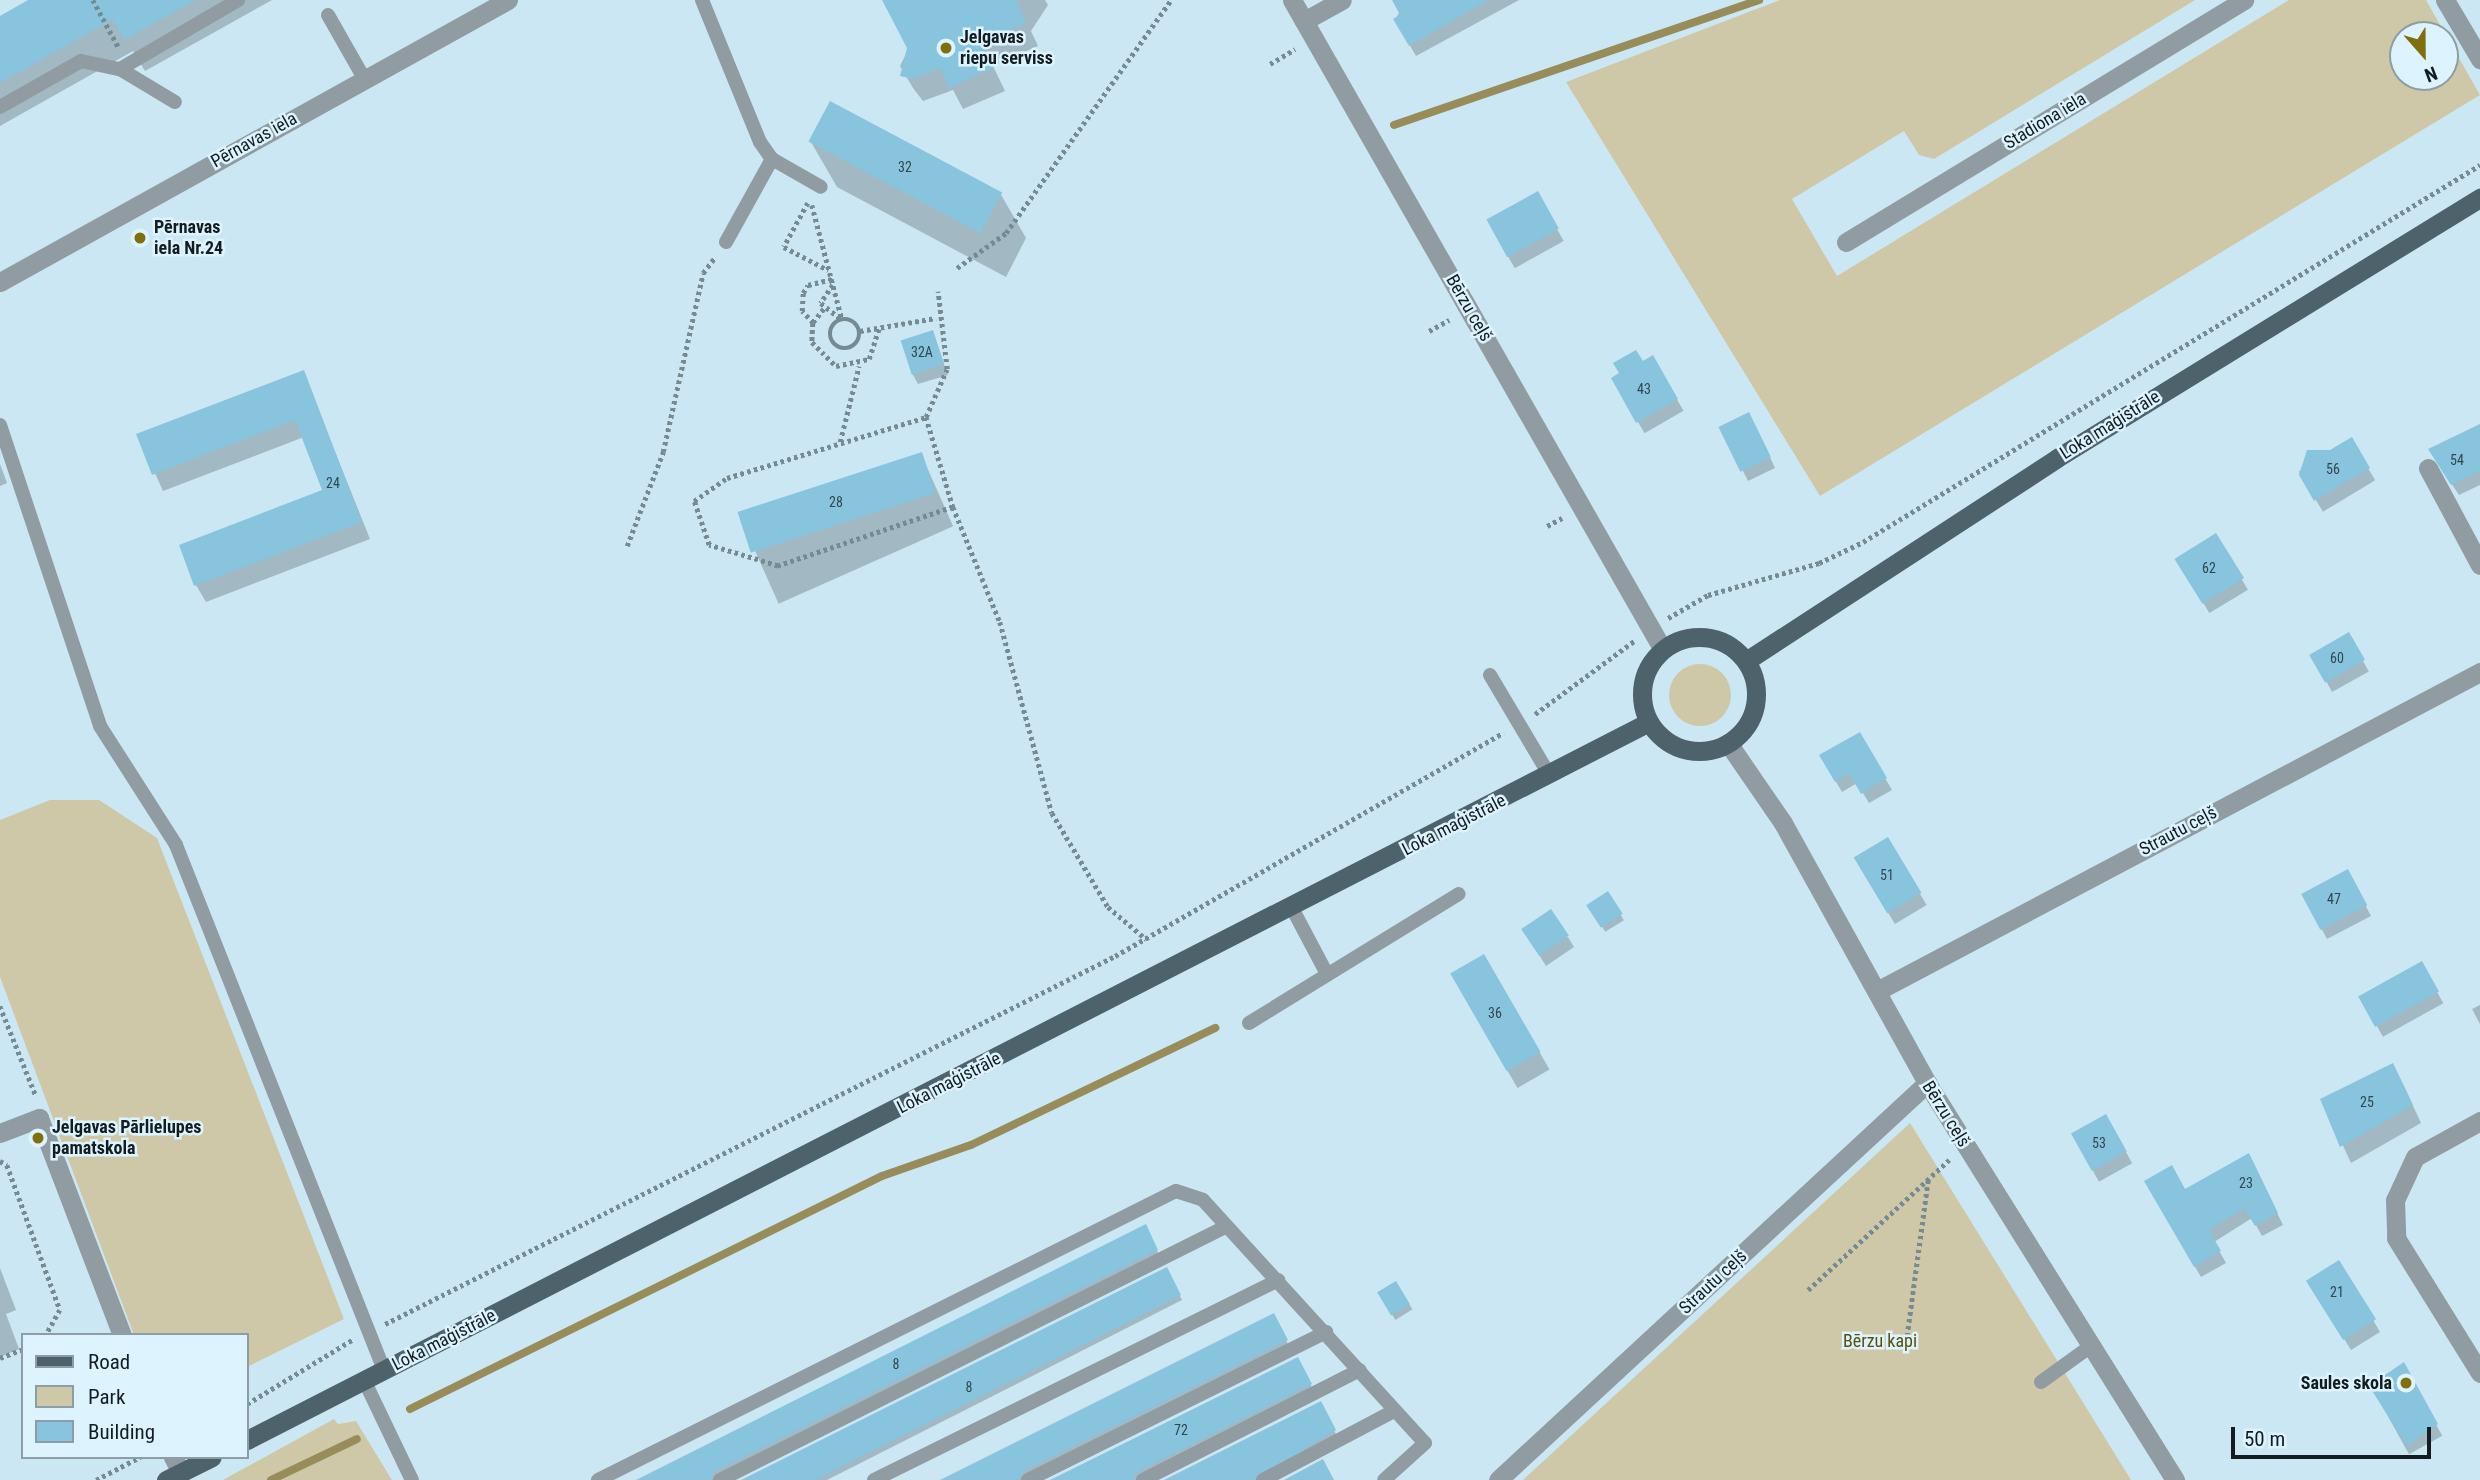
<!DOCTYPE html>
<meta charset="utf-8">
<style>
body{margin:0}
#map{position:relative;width:2480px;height:1480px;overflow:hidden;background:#cbe7f3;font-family:"Roboto Condensed",sans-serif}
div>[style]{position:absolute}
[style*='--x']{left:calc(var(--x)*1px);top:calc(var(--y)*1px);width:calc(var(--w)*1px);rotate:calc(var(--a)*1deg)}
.green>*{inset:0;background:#cfc8a8}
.round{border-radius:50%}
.shadow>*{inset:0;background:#0003;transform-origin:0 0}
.stream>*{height:8px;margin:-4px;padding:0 4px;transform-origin:4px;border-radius:4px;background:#988d5a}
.building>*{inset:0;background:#88c4dd;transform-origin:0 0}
.path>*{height:4.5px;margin-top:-2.25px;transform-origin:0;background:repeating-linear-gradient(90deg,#768a92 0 3.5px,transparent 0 7px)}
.path>.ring{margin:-2.25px;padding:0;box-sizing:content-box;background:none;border:4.5px solid #768a92;border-radius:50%}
.service>*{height:14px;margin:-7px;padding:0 7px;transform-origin:7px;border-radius:7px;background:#909ca1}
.minor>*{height:19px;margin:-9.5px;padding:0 9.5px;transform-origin:9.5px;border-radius:9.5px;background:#909ca1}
.tertiary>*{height:19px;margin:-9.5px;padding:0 9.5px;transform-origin:9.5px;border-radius:9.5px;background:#909ca1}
.primary>*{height:19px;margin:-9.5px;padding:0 9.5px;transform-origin:9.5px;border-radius:9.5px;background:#4e626b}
.primary>.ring{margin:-9.5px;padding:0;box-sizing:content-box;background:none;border:19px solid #4e626b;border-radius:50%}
.dots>*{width:19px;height:19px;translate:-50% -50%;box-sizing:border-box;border:4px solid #ddf3fd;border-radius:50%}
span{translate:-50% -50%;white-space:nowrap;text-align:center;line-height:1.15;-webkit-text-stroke:5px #ddf3fd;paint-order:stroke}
.number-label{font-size:14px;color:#304750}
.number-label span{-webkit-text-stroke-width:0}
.poi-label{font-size:18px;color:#131d21;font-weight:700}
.left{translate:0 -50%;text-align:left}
.right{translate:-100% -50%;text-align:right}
.street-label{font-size:18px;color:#131d21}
.park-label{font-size:18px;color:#5b4f0e}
.legend{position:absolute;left:21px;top:1333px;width:228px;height:126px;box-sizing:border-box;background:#ddf3fd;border:2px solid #8c9da5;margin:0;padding:9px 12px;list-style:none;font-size:21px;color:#131d21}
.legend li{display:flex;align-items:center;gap:14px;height:35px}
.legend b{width:35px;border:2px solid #8c9da5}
.north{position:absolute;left:2389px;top:21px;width:70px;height:70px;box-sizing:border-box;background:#ddf3fd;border:2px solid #8c9da5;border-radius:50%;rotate:159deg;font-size:19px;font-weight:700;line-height:28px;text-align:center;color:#131d21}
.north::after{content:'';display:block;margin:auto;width:24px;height:32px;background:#806f0c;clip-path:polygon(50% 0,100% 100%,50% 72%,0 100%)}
.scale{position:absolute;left:2231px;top:1427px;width:200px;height:32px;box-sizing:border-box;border:4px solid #131d21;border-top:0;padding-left:9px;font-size:21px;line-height:24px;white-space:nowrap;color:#131d21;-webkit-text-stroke:5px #ddf3fd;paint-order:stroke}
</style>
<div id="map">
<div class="green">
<div style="clip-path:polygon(evenodd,1780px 0,2195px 0,1934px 159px,1919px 155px,1904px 131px,1792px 199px,1837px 276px,2289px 0,2426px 0,2480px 95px,1820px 496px,1566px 82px,1780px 0,2403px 35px,2445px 35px,2445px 77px,2403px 77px,2403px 35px)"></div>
<div class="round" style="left:1669px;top:664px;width:62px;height:62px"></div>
<div style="clip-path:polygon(50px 800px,99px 800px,157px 838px,344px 1319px,247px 1367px,247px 1335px,134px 1335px,0 977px,0 820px)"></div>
<div style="clip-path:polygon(1910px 1123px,2131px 1480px,1523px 1480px)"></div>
<div style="clip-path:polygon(334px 1419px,338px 1424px,356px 1421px,392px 1480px,223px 1480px)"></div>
</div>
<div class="shadow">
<div style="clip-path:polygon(32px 0,272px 0,145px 71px,133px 51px,0 126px,0 18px)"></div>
<div style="clip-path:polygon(885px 0,1045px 0,1048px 5px,1031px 31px,1038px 46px,993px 66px,1005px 91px,963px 109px,953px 90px,923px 101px,913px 88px,900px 66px,909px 48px)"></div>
<div style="clip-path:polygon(1406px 0,1519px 0,1416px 56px,1395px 20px)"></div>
<div style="clip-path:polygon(811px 142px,1000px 193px,1026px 238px,1006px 277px,837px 187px)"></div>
<div style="left:1537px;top:193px;width:55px;height:56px;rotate:61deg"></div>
<div style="clip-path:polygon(932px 332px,948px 375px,918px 384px,912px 373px)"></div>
<div style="left:1653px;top:358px;width:61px;height:45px;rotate:60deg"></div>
<div style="clip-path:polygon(303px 372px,370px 539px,206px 602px,196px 585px,324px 491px,304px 437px,163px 491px,138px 435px)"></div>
<div style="clip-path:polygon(1755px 425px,1775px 468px,1748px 481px,1721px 428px)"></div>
<div style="clip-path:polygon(2480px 438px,2480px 485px,2459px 495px,2436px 460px)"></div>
<div style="left:2351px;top:440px;width:47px;height:61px;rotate:59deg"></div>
<div style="left:921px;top:454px;width:79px;height:191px;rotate:66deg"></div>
<div style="clip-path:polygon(0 464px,7px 483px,0 486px)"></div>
<div style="left:2215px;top:535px;width:64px;height:45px;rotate:59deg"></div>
<div style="left:2348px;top:634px;width:43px;height:42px;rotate:61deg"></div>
<div style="clip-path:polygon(1859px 734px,1892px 790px,1869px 803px,1857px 783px,1842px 792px,1821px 756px)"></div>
<div style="left:1887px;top:839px;width:77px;height:37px;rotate:59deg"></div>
<div style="clip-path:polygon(2353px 882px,2371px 916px,2327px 939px,2303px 894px)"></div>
<div style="left:1607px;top:893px;width:32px;height:22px;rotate:58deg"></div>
<div style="clip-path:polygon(1568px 937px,1574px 947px,1546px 966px,1530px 940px)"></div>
<div style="left:1484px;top:956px;width:131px;height:37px;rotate:60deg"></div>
<div style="left:2421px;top:963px;width:46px;height:69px;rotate:61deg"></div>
<div style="clip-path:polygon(2480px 1005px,2480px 1024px,2472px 1009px)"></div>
<div style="clip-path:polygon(2402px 1082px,2421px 1123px,2351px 1163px,2322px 1100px)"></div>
<div style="left:2106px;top:1116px;width:54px;height:38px;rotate:61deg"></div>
<div style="clip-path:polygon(2254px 1166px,2283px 1225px,2262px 1236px,2252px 1218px,2214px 1242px,2226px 1263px,2201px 1277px,2146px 1182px,2185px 1191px)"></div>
<div style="clip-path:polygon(1148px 1231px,1159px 1255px,716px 1480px,639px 1480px)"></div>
<div style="clip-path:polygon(2339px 1262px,2380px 1332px,2351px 1350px,2315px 1292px)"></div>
<div style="clip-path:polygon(0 1268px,16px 1310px,6px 1314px,19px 1349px,0 1357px)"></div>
<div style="clip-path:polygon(1166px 1269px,1182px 1300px,827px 1480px,745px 1480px)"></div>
<div style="left:1396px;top:1283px;width:31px;height:20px;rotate:58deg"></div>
<div style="clip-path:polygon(1273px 1315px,1289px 1346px,1024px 1480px,943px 1480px)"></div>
<div style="clip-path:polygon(1297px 1359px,1313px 1389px,1139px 1480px,1054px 1480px)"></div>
<div style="left:2403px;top:1365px;width:81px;height:38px;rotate:61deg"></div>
<div style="clip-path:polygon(1320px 1403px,1337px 1436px,1259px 1480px,1168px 1480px)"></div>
</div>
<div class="stream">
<div style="--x:1394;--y:125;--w:386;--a:-18.9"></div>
<div style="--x:410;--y:1409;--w:526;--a:-26.27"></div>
<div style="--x:882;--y:1176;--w:94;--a:-19.2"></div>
<div style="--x:971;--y:1145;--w:271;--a:-25.6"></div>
<div style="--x:271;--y:1480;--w:95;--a:-25.5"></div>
</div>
<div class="building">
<div style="clip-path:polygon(28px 0,195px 0,124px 40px,113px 19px,0 83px,0 16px)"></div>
<div style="clip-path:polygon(882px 0,1016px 0,1026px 23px,981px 43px,994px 68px,949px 88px,940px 68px,914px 79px,900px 76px,907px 48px)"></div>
<div style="clip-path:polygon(1392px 0,1488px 0,1409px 46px,1393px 19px,1400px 15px)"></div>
<div style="left:830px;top:101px;width:195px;height:46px;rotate:28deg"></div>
<div style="left:1538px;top:191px;width:43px;height:59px;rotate:61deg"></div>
<div style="left:933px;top:330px;width:36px;height:34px;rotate:72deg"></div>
<div style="clip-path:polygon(1636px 350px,1643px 361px,1653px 355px,1678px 399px,1636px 423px,1611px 378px,1619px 373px,1613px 363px)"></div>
<div style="clip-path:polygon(304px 370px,362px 522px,194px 586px,179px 545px,322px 490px,295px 420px,152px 475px,136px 434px)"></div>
<div style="left:1749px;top:412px;width:50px;height:34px;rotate:64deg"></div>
<div style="clip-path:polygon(2480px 424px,2480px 471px,2451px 485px,2428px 449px)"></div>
<div style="clip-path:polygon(2352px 437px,2370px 468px,2314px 501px,2299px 475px,2307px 450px,2330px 450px)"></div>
<div style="left:922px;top:452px;width:43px;height:194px;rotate:72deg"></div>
<div style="left:2216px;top:533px;width:53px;height:49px;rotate:58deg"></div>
<div style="left:2349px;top:632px;width:32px;height:46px;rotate:60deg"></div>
<div style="clip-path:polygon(1860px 732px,1887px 778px,1861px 794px,1849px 773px,1835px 782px,1819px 755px)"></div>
<div style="left:1888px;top:837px;width:65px;height:40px;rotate:59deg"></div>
<div style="left:2348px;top:869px;width:41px;height:53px;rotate:62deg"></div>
<div style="left:1608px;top:891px;width:27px;height:26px;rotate:57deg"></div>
<div style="left:1551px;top:909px;width:32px;height:36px;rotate:56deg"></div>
<div style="left:1484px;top:954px;width:113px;height:39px;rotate:60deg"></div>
<div style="left:2422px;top:961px;width:35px;height:73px;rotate:61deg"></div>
<div style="clip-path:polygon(2393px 1063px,2413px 1105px,2340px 1147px,2320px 1099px)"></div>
<div style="left:2106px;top:1114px;width:43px;height:40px;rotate:61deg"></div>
<div style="clip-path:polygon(2249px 1153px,2278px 1213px,2255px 1226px,2244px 1208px,2209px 1230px,2221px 1251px,2194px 1267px,2144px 1181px,2172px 1165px,2185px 1189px)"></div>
<div style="clip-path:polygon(1146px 1224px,1158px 1250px,716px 1471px,710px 1480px,636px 1480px)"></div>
<div style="left:2339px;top:1260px;width:70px;height:39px;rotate:58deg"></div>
<div style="clip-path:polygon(1167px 1267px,1181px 1295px,815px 1480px,741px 1480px)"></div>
<div style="left:1396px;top:1281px;width:27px;height:22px;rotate:59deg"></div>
<div style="clip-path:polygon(1274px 1313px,1288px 1340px,1024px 1471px,1018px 1480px,940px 1480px)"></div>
<div style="clip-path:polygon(1298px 1357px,1312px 1384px,1139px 1471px,1133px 1480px,1050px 1480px)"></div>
<div style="clip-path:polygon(2404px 1362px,2438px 1424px,2407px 1446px,2369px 1386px)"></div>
<div style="clip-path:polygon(1321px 1401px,1336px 1430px,1253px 1480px,1164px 1480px)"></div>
<div style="clip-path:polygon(1323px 1459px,1334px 1480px,1284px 1480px)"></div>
</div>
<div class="path">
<div style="--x:93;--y:0;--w:55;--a:61.6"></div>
<div style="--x:1270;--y:64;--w:29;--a:-31"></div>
<div style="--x:808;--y:203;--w:50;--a:118.6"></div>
<div style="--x:784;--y:247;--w:50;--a:27.6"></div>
<div style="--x:812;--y:205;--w:118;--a:75.3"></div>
<div style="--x:957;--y:268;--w:60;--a:-35.5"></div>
<div style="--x:1006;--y:233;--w:286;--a:-54.7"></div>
<div style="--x:833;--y:285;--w:22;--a:124"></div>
<div style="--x:821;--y:303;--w:26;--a:39"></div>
<div style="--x:824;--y:309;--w:18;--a:128"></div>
<div style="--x:813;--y:323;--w:19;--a:93"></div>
<div style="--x:812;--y:342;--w:34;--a:45"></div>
<div style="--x:836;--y:366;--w:34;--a:-12"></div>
<div style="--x:869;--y:359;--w:33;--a:-72"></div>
<div class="ring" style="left:830px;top:319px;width:25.5px;height:25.5px"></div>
<div style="--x:813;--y:323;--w:16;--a:-133"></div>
<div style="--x:802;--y:311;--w:18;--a:-87"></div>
<div style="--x:803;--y:293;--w:9;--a:-58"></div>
<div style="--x:808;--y:285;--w:25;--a:-14"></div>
<div style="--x:860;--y:331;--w:77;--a:-9.7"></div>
<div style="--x:1429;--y:331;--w:23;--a:-29"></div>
<div style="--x:926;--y:417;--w:94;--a:73.3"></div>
<div style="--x:953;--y:507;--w:185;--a:161.4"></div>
<div style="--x:778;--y:566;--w:72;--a:-163.1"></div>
<div style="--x:709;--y:545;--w:46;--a:-108.8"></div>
<div style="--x:694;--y:501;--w:40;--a:-34.9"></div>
<div style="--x:727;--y:478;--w:208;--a:-17"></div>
<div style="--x:926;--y:417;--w:52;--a:-66.4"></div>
<div style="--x:947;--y:369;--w:78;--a:-96.7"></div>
<div style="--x:840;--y:442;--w:78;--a:-76"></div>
<div style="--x:953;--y:507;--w:124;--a:67.8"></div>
<div style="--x:1000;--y:622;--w:198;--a:74.8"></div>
<div style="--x:1052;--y:813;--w:109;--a:59.2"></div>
<div style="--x:1108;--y:907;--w:50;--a:40.1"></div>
<div style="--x:1547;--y:526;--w:17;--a:-28"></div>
<div style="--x:627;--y:546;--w:101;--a:-69"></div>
<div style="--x:663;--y:452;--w:183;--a:-77.4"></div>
<div style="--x:703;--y:273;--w:20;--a:-53"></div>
<div style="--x:1668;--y:618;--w:46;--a:-29.9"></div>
<div style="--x:1708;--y:595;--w:116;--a:-16.1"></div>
<div style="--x:1819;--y:563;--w:49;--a:-25.5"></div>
<div style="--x:1863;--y:542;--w:723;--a:-31.43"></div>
<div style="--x:1535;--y:714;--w:123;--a:-36.4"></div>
<div style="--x:0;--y:1006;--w:97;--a:68.2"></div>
<div style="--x:0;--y:1161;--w:8;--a:30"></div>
<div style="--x:7;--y:1165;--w:154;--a:69.9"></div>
<div style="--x:60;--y:1310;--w:29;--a:119"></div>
<div style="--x:1808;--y:1290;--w:192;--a:-42.7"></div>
<div style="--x:385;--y:1324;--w:818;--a:-26.75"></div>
<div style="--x:1115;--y:956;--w:448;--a:-29.9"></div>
<div style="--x:1905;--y:1350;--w:172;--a:-82.3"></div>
<div style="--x:0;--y:1358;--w:25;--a:-21"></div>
<div style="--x:247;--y:1404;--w:123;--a:-31.4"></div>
<div style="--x:96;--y:1480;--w:50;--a:-27.6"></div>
</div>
<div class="service">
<div style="--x:702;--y:0;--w:153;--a:67.8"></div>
<div style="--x:760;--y:142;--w:21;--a:55"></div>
<div style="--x:772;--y:159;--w:56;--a:29.7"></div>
<div style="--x:328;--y:15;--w:73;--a:60.3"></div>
<div style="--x:120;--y:69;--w:64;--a:31"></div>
<div style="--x:0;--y:107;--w:93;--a:-29.6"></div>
<div style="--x:81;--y:61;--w:40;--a:12"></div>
<div style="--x:120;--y:69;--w:137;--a:-30.3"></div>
<div style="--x:726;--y:242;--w:95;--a:-61"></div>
<div style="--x:0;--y:425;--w:317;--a:71.6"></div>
<div style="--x:100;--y:726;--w:141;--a:57.4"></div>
<div style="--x:176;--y:845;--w:565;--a:68.39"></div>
<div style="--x:1490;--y:675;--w:117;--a:59.3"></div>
<div style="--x:1292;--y:908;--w:75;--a:62.1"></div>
<div style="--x:1249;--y:1023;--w:246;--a:-31.6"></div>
<div style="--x:364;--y:1380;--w:111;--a:64.4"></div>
<div style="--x:2041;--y:1382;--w:62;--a:-35.8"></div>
<div style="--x:598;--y:1480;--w:646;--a:-26.57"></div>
<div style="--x:1176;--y:1191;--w:28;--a:18"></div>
<div style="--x:1203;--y:1200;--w:329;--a:47.6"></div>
<div style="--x:1425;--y:1443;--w:55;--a:137.9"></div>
<div style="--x:720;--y:1480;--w:565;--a:-26.61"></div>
<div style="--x:874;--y:1480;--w:451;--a:-26.3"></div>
<div style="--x:1028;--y:1480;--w:333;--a:-26.4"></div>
<div style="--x:1143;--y:1480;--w:243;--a:-26.9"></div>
<div style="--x:1263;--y:1480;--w:148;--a:-27.8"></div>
</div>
<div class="minor">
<div style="--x:1292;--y:0;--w:748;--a:60.28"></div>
<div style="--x:2445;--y:0;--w:69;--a:59.3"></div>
<div style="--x:1304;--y:21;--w:43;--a:-28.9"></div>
<div style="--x:1846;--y:242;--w:466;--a:-31.3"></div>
<div style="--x:0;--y:282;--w:581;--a:-29.04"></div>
<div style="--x:2428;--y:468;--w:110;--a:61.8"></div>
<div style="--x:1877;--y:991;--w:682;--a:-27.88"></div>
<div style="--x:2480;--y:1121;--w:74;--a:151"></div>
<div style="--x:2415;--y:1157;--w:47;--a:114.9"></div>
<div style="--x:2395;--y:1200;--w:38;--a:88"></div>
<div style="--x:2396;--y:1238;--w:159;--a:58.1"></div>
<div style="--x:0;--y:1133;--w:42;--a:-21"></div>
<div style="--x:39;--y:1118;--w:232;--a:69.1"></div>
<div style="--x:173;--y:1457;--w:18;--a:63"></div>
<div style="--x:1498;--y:1480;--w:585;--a:-42.78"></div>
</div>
<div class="tertiary">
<div style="--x:1728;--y:743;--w:97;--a:55.5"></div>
<div style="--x:1783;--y:823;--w:297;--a:61"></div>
<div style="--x:1927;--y:1083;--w:468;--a:58"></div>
</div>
<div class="primary">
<div class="ring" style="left:1642px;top:637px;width:95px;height:95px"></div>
<div style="--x:1746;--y:661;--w:371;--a:-33.1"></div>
<div style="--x:2057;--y:458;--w:497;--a:-31.6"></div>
<div style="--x:247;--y:1440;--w:1575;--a:-27.12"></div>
<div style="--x:166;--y:1480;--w:51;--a:-26.6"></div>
</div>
<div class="dots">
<div style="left:946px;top:48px;background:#806f0c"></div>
<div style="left:140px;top:238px;background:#806f0c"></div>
<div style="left:38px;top:1138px;background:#806f0c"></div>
<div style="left:2406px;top:1383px;background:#806f0c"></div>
</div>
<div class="number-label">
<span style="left:905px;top:167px">32</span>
<span style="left:922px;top:352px">32A</span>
<span style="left:1644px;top:389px">43</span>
<span style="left:2457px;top:460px">54</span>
<span style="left:2333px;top:469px">56</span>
<span style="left:333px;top:483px">24</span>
<span style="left:836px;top:502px">28</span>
<span style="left:2209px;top:568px">62</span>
<span style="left:2337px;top:658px">60</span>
<span style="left:1887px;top:875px">51</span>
<span style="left:2334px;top:899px">47</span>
<span style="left:1495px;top:1013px">36</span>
<span style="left:2367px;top:1102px">25</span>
<span style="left:2099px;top:1143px">53</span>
<span style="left:2246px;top:1183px">23</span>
<span style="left:2337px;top:1292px">21</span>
<span style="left:896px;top:1364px">8</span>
<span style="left:969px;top:1387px">8</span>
<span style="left:1181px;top:1430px">72</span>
</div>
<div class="poi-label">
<span class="left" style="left:960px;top:48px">Jelgavas<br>riepu serviss</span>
<span class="left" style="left:154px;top:238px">Pērnavas<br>iela Nr.24</span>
<span class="left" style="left:52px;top:1138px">Jelgavas Pārlielupes<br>pamatskola</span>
<span class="right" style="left:2392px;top:1383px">Saules skola</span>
</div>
<div class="street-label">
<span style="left:2045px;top:121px;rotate:-31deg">Stadiona iela</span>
<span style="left:254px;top:140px;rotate:-29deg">Pērnavas iela</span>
<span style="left:1469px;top:308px;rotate:60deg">Bērzu ceļš</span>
<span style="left:2110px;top:425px;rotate:-32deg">Loka maģistrāle</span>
<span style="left:1454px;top:825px;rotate:-27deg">Loka maģistrāle</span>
<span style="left:2178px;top:831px;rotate:-28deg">Strautu ceļš</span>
<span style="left:949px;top:1083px;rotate:-27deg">Loka maģistrāle</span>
<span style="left:1946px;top:1114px;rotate:58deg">Bērzu ceļš</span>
<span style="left:1713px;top:1282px;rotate:-43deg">Strautu ceļš</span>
<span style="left:444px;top:1340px;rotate:-27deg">Loka maģistrāle</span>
</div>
<div class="park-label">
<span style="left:1880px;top:1341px">Bērzu kapi</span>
</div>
<ul class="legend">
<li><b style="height:9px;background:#4e626b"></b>Road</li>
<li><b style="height:19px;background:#cfc8a8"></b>Park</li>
<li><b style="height:19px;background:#88c4dd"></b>Building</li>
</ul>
<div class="north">N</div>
<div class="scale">50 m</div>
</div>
